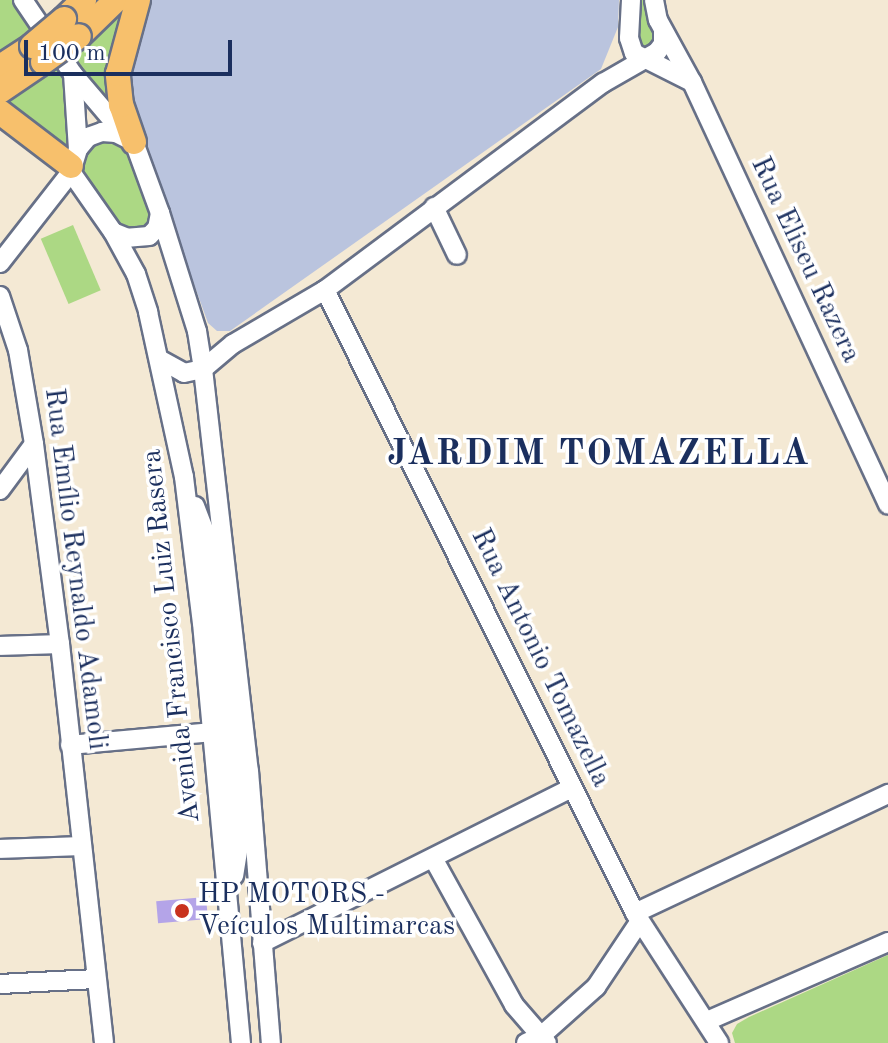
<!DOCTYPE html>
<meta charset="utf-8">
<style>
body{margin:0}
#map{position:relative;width:888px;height:1043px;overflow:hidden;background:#f4e9d4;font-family:"Old Standard TT",serif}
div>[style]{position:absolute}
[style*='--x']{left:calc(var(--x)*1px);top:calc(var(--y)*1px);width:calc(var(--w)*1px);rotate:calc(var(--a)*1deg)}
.industrial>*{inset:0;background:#bac4de}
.green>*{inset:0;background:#acd884;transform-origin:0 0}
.building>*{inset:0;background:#b4a4e8;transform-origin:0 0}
.roads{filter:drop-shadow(2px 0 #677087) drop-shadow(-2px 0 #677087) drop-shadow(0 2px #677087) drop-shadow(0 -2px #677087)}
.minor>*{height:18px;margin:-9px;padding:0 9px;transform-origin:9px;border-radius:9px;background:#fff}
.major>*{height:24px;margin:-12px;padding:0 12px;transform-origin:12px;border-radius:12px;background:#f7c06c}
.bridges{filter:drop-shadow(2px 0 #677087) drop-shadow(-2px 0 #677087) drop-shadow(0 2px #677087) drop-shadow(0 -2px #677087)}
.major-bridge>*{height:24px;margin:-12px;padding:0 12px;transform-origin:12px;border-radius:12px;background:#f7c06c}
.dots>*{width:22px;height:22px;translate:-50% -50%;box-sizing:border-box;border:4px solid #fff;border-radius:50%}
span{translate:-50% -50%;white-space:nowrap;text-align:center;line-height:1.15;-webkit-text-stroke:7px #fff;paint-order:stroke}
.street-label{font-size:28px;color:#1b2f5e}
.poi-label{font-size:28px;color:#1b2f5e}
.left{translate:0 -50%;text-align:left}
.district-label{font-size:36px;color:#1b2f5e;font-weight:700;letter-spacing:2px}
.scale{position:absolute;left:24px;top:40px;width:208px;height:36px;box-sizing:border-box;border:4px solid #1b2f5e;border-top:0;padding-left:10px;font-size:24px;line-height:28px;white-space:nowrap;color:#1b2f5e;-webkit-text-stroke:6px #fff;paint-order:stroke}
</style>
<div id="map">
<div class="industrial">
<div style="clip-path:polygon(150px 0,619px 0,618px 27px,601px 69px,230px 331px,217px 331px,208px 323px,127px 99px,127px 71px)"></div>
</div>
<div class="green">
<div style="clip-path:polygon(0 0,14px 0,37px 33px,0 56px)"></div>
<div style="clip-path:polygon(124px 0,121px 121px,67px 52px)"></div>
<div style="clip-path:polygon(639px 0,647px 0,649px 24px,656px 34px,656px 44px,643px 49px,637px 45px)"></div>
<div style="clip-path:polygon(57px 61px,67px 79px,67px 154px,0 97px)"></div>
<div style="clip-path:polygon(105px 139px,127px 145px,153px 210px,152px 223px,143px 232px,116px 223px,78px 165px,92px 142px)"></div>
<div style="left:73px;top:225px;width:71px;height:35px;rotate:67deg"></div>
<div style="clip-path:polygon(888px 955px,888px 1043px,735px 1043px,732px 1033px,737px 1024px,749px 1017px)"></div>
</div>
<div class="building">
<div style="left:206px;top:897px;width:22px;height:50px;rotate:85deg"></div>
</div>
<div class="roads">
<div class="minor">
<div style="--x:23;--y:0;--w:89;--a:56"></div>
<div style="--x:73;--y:74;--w:80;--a:49.6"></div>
<div style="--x:631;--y:0;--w:38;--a:93"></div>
<div style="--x:629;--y:38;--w:16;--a:72"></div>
<div style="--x:634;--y:53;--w:65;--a:26.6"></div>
<div style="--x:654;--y:0;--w:20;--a:79"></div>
<div style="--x:658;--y:20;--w:71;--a:61.3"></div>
<div style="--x:692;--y:82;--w:466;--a:65.1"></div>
<div style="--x:73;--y:74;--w:75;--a:86.2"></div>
<div style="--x:102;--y:132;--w:14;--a:4"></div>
<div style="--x:116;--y:133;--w:20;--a:27"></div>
<div style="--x:134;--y:142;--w:76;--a:69.9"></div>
<div style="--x:160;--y:213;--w:15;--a:101"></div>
<div style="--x:157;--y:228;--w:11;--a:135"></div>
<div style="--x:149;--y:236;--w:21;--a:175"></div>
<div style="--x:128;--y:238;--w:16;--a:-158"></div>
<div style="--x:113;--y:232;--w:73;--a:-125"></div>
<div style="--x:71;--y:172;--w:24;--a:-73"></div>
<div style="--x:78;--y:149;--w:16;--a:-50"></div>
<div style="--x:88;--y:137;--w:15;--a:-20"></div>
<div style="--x:434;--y:207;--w:53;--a:64.4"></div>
<div style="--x:160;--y:213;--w:124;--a:72.6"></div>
<div style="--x:197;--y:331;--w:38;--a:81"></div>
<div style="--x:203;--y:369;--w:405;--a:83.5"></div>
<div style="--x:249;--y:771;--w:273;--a:85.4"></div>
<div style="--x:113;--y:232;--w:48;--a:61.3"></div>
<div style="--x:136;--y:274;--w:40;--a:72"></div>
<div style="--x:148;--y:312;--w:169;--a:77.7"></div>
<div style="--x:184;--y:477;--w:147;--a:83"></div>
<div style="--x:202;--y:623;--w:422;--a:84.7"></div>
<div style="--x:0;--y:263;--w:115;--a:-52"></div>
<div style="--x:325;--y:290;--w:696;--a:63.55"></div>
<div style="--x:635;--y:913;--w:155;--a:57.1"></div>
<div style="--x:0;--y:296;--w:57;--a:71.6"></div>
<div style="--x:18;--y:350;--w:95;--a:80.3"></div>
<div style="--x:34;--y:444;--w:202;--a:82.6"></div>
<div style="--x:60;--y:644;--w:401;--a:83.7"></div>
<div style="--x:161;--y:360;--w:26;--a:29"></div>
<div style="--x:184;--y:373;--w:19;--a:-12"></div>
<div style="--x:203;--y:369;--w:39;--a:-40"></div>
<div style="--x:233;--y:344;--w:107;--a:-30.4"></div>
<div style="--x:325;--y:290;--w:347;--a:-36.7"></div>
<div style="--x:603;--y:83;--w:62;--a:-29.9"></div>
<div style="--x:657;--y:52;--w:10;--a:-53"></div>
<div style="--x:663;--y:44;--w:13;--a:-90"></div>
<div style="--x:0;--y:490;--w:57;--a:-53.5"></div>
<div style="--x:195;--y:506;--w:28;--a:69"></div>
<div style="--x:205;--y:532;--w:90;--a:82.3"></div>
<div style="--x:217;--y:621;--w:225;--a:84.4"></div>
<div style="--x:239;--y:845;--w:31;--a:99"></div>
<div style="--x:0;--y:646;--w:60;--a:-1.9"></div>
<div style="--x:70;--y:745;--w:143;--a:-5.2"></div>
<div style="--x:0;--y:849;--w:80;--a:-2.1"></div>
<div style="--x:433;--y:858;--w:168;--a:61.1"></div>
<div style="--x:514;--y:1005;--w:50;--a:49"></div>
<div style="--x:635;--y:913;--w:280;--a:-25.2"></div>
<div style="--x:262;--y:943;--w:347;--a:-26.6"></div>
<div style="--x:0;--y:984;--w:96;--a:-3"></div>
<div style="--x:707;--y:1021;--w:197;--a:-23.6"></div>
<div style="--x:526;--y:1043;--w:17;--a:-25"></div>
<div style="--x:541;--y:1036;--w:74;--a:-41.7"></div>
<div style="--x:596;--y:987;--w:79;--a:-56.3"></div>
</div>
<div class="major">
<div style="--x:64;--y:19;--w:28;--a:-44"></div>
<div style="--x:79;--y:36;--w:52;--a:-44.2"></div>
<div style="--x:0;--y:67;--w:38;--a:-33"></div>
<div style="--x:0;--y:91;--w:52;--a:-34"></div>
<div style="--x:0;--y:112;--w:89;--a:37.3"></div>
<div style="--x:134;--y:142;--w:39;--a:-109"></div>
<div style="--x:121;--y:105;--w:31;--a:-96"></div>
<div style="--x:118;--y:74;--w:77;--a:-74.9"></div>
</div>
</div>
<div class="bridges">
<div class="major-bridge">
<div style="--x:32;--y:46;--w:42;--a:-40.2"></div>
<div style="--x:43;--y:62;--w:44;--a:-35.8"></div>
</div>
</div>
<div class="dots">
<div style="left:182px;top:911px;background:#c8321e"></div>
</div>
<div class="street-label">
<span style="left:805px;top:260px;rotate:65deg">Rua Eliseu Razera</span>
<span style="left:75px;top:569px;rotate:83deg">Rua Emílio Reynaldo Adamoli</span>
<span style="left:172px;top:636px;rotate:-96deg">Avenida Francisco Luiz Rasera</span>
<span style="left:540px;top:658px;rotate:64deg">Rua Antonio Tomazella</span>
</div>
<div class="poi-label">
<span class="left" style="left:198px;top:911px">HP MOTORS -<br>Veículos Multimarcas</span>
</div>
<div class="district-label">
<span style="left:599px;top:456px">JARDIM TOMAZELLA</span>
</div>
<div class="scale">100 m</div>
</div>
